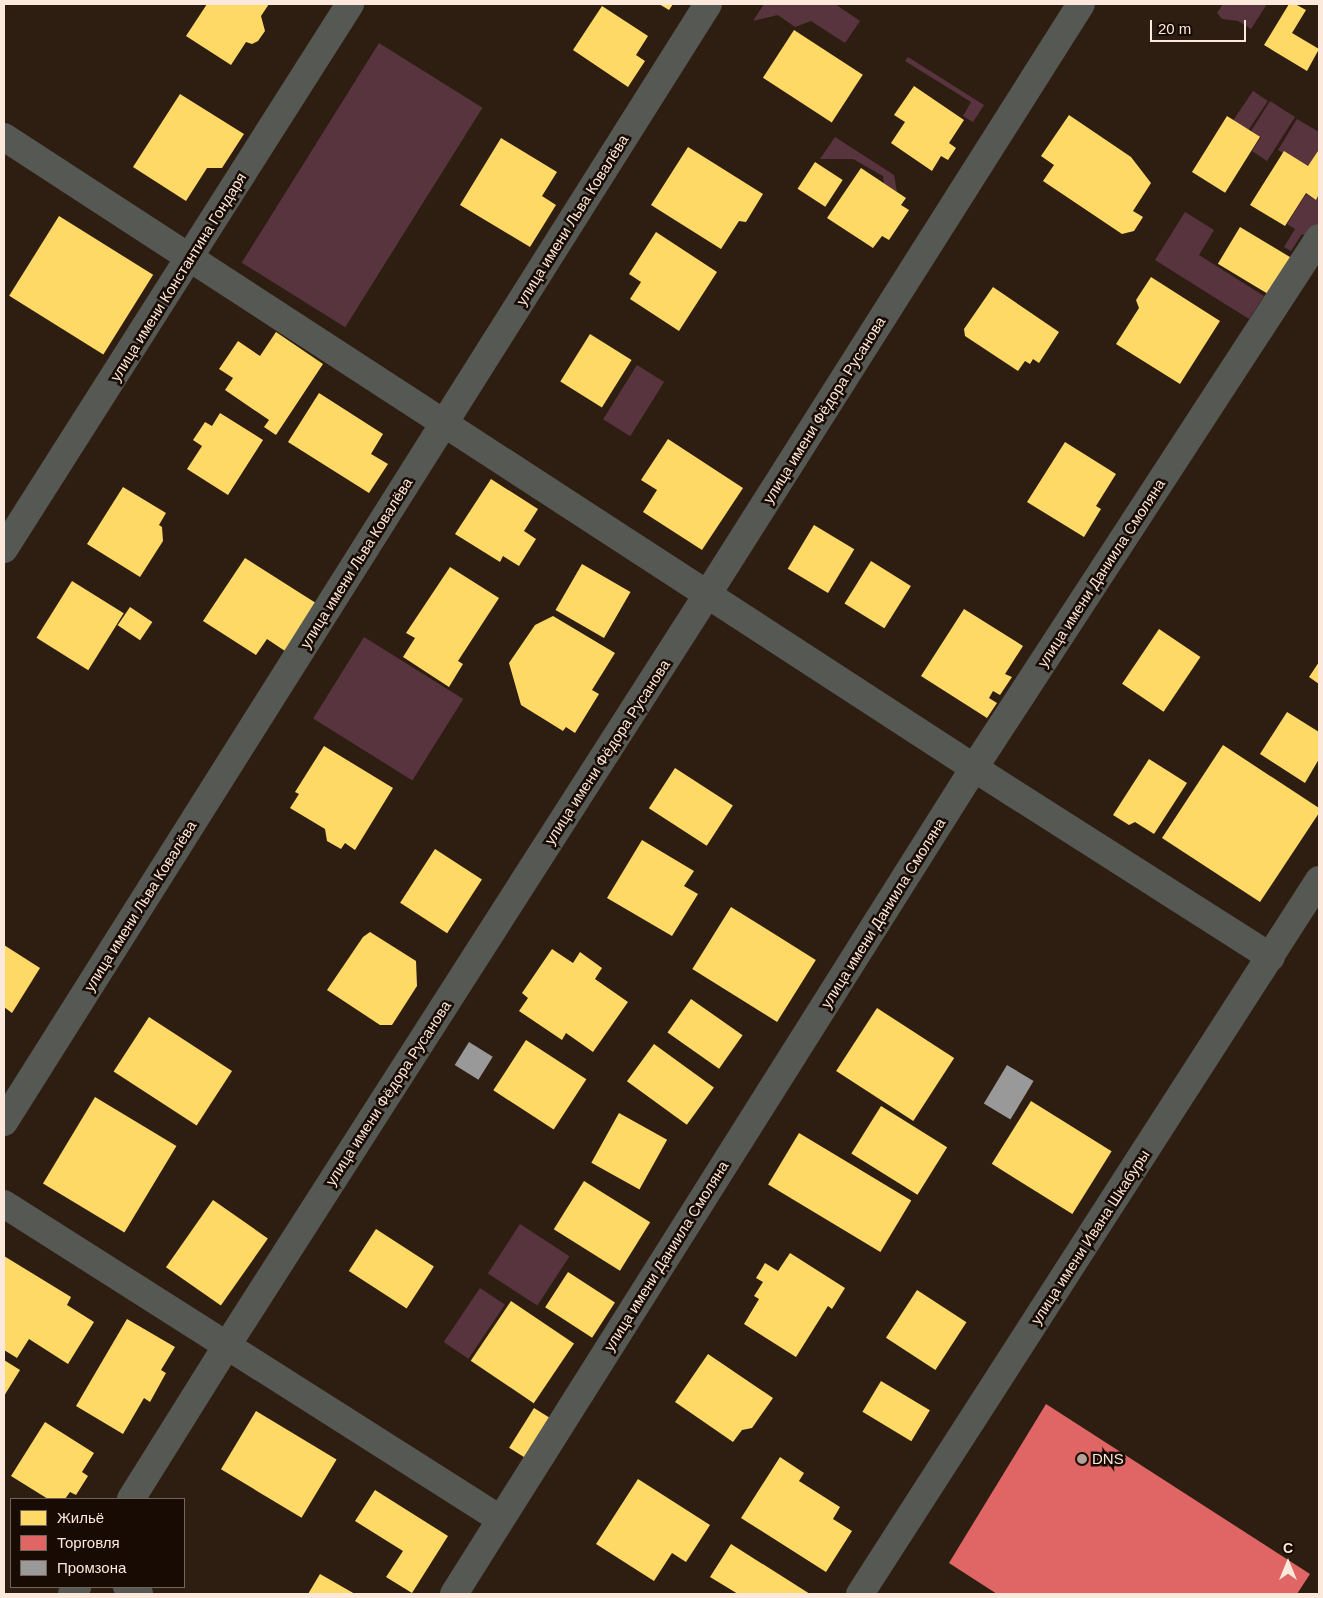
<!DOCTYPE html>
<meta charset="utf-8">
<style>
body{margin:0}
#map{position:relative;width:1323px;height:1598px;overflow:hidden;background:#2e1e11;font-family:Arial,sans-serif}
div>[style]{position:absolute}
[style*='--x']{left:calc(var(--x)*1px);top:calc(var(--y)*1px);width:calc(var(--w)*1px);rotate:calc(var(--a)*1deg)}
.green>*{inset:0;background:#58343f;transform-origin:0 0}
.homes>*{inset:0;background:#ffd966;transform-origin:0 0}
.shops>*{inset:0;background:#e06666}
.industry>*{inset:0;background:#999;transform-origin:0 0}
.minor>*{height:28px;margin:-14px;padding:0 14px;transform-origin:14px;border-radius:14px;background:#565853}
.dots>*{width:14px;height:14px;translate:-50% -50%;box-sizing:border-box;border:2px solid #180b03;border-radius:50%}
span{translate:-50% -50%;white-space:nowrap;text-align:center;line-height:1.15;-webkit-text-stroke:5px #180b03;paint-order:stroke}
.street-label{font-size:15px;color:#fde9db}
.poi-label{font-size:15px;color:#fde9db}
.left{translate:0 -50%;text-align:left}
.frame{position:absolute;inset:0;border:5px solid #fde9db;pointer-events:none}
.legend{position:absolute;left:10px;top:1498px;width:175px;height:90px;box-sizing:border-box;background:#180b03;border:1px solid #746459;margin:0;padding:6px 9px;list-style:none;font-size:15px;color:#fde9db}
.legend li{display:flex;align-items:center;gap:10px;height:25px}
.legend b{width:25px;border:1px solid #746459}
.north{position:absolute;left:1263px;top:1538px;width:50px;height:50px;-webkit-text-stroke:4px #180b03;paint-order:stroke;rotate:0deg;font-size:14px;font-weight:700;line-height:20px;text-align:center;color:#fde9db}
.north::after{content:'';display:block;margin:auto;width:18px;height:22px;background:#fde9db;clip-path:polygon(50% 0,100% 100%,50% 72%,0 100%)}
.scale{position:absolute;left:1150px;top:20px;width:96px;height:22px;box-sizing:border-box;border:2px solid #fde9db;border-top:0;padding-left:6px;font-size:15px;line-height:18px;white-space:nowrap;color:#fde9db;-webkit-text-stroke:4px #180b03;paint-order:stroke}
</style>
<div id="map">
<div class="green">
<div style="clip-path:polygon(764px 4px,835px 4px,860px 21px,845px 43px,811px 21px,795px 27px,778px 15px,753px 21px)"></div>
<div style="clip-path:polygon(1223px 4px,1267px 4px,1251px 29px,1238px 21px,1222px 19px,1217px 13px)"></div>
<div style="left:379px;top:43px;width:122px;height:259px;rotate:32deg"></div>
<div style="clip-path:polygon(908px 57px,984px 105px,973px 122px,963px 116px,971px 102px,905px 61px)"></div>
<div style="left:1253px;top:91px;width:18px;height:36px;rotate:34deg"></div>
<div style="clip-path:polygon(1270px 101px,1295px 117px,1267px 161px,1252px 151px,1261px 137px,1251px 131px)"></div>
<div style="clip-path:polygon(1297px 119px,1319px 132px,1319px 155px,1318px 154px,1308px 168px,1278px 150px)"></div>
<div style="clip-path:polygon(835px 137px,894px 175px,897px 192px,884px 183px,883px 176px,853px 159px,820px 159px)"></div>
<div style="clip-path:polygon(1306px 194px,1316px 200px,1319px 194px,1319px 230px,1313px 240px,1302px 234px,1291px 251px,1284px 247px,1295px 229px,1287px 224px)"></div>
<div style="clip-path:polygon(1185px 212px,1214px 230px,1199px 255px,1264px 296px,1249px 319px,1155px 260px)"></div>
<div style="left:637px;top:365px;width:32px;height:64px;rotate:32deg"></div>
<div style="left:364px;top:637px;width:117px;height:96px;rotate:32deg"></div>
<div style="left:520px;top:1224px;width:59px;height:59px;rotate:33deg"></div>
<div style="left:480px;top:1288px;width:30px;height:65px;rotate:34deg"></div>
</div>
<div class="homes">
<div style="clip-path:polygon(207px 4px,269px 4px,261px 16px,265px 31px,258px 41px,252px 44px,246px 42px,231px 65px,186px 36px)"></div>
<div style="clip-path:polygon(659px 4px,673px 4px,669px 10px)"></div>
<div style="clip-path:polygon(1289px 4px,1295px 4px,1306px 10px,1292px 33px,1319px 49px,1307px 71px,1264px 45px)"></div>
<div style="clip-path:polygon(602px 6px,648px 36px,636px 55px,645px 61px,628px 87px,573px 50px)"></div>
<div style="left:794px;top:30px;width:82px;height:57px;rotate:33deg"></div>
<div style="clip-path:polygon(914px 86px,964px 120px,949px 143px,956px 148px,948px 160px,941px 156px,932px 171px,891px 143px,905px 122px,894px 115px)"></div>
<div style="clip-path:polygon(180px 94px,244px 134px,222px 168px,207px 168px,186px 201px,133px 167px)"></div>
<div style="clip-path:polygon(1069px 115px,1131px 157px,1151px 183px,1133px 211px,1143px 217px,1134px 231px,1122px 234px,1043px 181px,1054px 165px,1041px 156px)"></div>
<div style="left:1227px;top:116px;width:39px;height:66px;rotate:32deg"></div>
<div style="clip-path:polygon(501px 138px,557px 172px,542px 196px,556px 205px,530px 247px,460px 205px)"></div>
<div style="clip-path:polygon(688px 147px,763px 194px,746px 222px,739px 221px,721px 249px,651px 205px)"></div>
<div style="clip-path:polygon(1284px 151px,1308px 166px,1318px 151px,1319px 152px,1319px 194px,1316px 200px,1306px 193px,1285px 226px,1250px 205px)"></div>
<div style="left:815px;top:162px;width:33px;height:32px;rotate:33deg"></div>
<div style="clip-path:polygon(861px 168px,906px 198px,901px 205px,909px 210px,889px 240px,882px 236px,873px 248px,827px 218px)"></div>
<div style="left:59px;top:216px;width:111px;height:94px;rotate:32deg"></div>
<div style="left:1240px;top:227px;width:62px;height:43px;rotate:31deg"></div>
<div style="clip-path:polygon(656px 232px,717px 272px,679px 331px,630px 299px,641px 282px,629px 274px)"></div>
<div style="clip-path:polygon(1151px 277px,1220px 321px,1180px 384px,1116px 344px,1139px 308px,1136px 300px)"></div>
<div style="clip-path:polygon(993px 287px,1059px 332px,1039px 363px,1033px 359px,1030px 364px,1025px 361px,1018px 371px,965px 336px,964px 329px)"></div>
<div style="clip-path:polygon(276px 332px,323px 364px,276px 435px,264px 427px,269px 420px,225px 390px,233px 378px,219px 369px,238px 341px,260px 356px)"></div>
<div style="left:590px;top:334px;width:49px;height:56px;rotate:32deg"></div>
<div style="clip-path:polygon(319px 393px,383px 434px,371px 454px,388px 464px,369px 493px,288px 442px)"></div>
<div style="clip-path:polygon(220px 413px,263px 440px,228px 495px,187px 469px,202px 446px,193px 440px,205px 422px,212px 426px)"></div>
<div style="clip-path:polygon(668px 439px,743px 488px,702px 550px,643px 512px,657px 490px,641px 480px)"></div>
<div style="clip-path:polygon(1065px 442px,1116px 474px,1096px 506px,1101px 509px,1084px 537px,1027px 502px)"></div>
<div style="clip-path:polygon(491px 479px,538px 509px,524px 531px,536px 539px,519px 566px,503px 556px,500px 562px,455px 534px)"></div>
<div style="clip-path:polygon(123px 487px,166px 513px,159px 525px,162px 527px,163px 541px,140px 577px,87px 544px)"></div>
<div style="left:814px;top:525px;width:47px;height:51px;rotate:31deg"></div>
<div style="clip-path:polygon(245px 558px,319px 605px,288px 653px,267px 639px,256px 655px,203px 621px)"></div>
<div style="left:871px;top:561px;width:47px;height:50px;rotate:32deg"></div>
<div style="left:582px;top:564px;width:56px;height:53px;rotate:30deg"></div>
<div style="clip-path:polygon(450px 567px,499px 598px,458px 661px,463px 664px,449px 687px,403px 657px,415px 638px,406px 633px)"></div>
<div style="left:72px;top:581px;width:61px;height:67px;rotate:32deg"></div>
<div style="left:130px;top:607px;width:27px;height:22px;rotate:34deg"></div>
<div style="clip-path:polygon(964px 609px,1023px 646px,1005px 674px,1012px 677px,1000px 695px,993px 691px,989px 698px,997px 703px,987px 718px,921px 676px)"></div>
<div style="clip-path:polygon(553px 616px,615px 653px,592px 690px,599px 694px,575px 733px,566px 727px,563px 731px,521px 705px,509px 663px,535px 625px)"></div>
<div style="left:1159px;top:629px;width:50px;height:66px;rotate:34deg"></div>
<div style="clip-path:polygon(1319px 662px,1319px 684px,1309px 677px)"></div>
<div style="clip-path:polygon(1287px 712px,1319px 732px,1319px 759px,1305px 783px,1260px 754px)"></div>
<div style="clip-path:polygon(1223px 745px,1319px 808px,1319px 813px,1260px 902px,1162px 838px)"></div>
<div style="clip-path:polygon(324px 746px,393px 788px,355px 850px,345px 843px,341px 849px,327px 841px,325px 829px,290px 808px,299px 794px,295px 792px)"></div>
<div style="clip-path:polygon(1149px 759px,1187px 783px,1154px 834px,1135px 822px,1129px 825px,1113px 815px)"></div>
<div style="left:675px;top:768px;width:69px;height:48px;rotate:33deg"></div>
<div style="clip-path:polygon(642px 840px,694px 871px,684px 886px,698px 894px,672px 936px,607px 898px)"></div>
<div style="left:435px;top:849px;width:56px;height:64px;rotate:33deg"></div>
<div style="left:731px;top:907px;width:100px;height:73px;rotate:32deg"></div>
<div style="clip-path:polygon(370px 932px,416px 961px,417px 986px,392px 1025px,380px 1025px,327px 990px,363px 937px)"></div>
<div style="clip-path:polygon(4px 945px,40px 968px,12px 1013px,4px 1007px)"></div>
<div style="clip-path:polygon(552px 949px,573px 963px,580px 952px,602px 968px,595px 979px,628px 1002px,593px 1052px,566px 1033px,562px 1040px,519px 1011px,528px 998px,522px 993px)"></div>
<div style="left:691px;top:999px;width:63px;height:41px;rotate:35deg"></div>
<div style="left:877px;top:1008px;width:92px;height:75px;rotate:33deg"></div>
<div style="left:149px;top:1017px;width:99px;height:65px;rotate:33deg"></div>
<div style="left:526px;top:1040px;width:72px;height:60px;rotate:33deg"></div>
<div style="left:654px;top:1044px;width:74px;height:46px;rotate:36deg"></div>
<div style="left:95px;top:1097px;width:95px;height:101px;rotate:31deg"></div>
<div style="left:1031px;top:1101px;width:95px;height:74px;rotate:32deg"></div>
<div style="left:881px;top:1106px;width:78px;height:56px;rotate:32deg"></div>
<div style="left:619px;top:1113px;width:55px;height:57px;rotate:29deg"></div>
<div style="left:799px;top:1133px;width:131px;height:60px;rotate:31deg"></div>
<div style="left:584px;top:1181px;width:78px;height:57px;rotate:32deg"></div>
<div style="left:213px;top:1200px;width:67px;height:82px;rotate:35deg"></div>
<div style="left:376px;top:1229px;width:69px;height:50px;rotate:33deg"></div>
<div style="clip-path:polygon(790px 1253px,845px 1288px,832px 1309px,828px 1306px,796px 1357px,744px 1324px,759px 1299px,754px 1296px,763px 1282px,756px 1278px,765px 1263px,778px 1271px)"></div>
<div style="clip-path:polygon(4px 1256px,71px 1297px,67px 1305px,94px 1322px,68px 1364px,29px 1339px,17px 1358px,4px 1350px)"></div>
<div style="left:568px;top:1272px;width:56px;height:42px;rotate:33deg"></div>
<div style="left:917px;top:1290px;width:59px;height:57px;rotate:33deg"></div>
<div style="left:511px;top:1301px;width:76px;height:72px;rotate:34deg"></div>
<div style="clip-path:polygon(127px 1319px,175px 1347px,161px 1370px,166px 1373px,150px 1402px,144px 1398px,123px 1434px,76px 1406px)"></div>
<div style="clip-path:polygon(708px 1354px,773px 1398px,752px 1428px,742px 1430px,733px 1442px,675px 1402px)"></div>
<div style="clip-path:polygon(4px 1360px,20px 1370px,4px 1396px)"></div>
<div style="left:881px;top:1381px;width:57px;height:36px;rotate:31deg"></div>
<div style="left:534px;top:1408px;width:25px;height:47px;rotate:32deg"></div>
<div style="left:256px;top:1411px;width:94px;height:68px;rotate:31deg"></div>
<div style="clip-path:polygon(45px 1422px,94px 1453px,82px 1472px,88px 1476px,76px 1495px,70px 1492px,65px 1499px,48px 1499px,11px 1476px)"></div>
<div style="clip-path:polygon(780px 1457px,804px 1473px,799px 1481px,840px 1507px,833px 1519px,852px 1531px,826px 1572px,741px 1518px)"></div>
<div style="clip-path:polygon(638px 1479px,710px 1525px,686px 1562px,672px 1553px,654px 1581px,596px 1544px)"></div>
<div style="clip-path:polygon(375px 1490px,448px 1536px,412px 1593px,386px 1577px,403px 1551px,355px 1521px)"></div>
<div style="clip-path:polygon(731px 1544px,810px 1594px,738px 1594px,710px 1577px)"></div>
<div style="clip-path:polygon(320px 1574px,355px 1594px,308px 1594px)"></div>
</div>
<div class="shops">
<div style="clip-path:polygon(1046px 1404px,1310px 1574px,1297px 1594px,997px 1594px,949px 1563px)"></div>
</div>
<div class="industry">
<div style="left:469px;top:1042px;width:28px;height:27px;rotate:32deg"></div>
<div style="left:1007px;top:1065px;width:31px;height:45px;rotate:31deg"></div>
</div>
<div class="minor">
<div style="--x:4;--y:137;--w:1157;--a:33.04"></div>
<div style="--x:974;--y:768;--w:352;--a:32.5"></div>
<div style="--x:4;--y:549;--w:646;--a:-57.59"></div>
<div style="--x:4;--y:1122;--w:1321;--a:-57.8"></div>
<div style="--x:4;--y:1204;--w:588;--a:32.42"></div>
<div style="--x:131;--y:1499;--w:179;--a:-58"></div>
<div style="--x:226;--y:1347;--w:893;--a:-57.4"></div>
<div style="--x:707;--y:595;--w:699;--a:-57.67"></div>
<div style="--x:127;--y:1587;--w:14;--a:30"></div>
<div style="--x:72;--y:1594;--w:9;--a:-54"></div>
<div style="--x:454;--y:1594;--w:976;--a:-57.81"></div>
<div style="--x:974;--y:768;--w:632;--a:-56.94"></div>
<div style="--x:860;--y:1594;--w:849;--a:-57.26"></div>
</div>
<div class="dots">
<div style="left:1082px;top:1459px;background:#b5a294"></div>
</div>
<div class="street-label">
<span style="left:572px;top:220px;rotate:-58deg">улица имени Льва Ковалёва</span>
<span style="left:178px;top:277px;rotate:-58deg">улица имени Константина Гондаря</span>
<span style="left:824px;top:410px;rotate:-58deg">улица имени Фёдора Русанова</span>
<span style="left:356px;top:563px;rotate:-58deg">улица имени Льва Ковалёва</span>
<span style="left:1101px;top:573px;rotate:-57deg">улица имени Даниила Смоляна</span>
<span style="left:607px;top:752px;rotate:-57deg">улица имени Фёдора Русанова</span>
<span style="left:140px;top:906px;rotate:-58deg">улица имени Льва Ковалёва</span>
<span style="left:883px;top:913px;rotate:-58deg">улица имени Даниила Смоляна</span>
<span style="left:388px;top:1093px;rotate:-57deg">улица имени Фёдора Русанова</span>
<span style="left:1090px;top:1237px;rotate:-57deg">улица имени Ивана Шкабуры</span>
<span style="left:666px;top:1256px;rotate:-58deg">улица имени Даниила Смоляна</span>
</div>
<div class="poi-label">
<span class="left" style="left:1092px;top:1459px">DNS</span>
</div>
<div class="frame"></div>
<ul class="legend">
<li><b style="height:14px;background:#ffd966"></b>Жильё</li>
<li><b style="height:14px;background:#e06666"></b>Торговля</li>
<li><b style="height:14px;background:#999"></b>Промзона</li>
</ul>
<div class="north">С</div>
<div class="scale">20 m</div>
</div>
